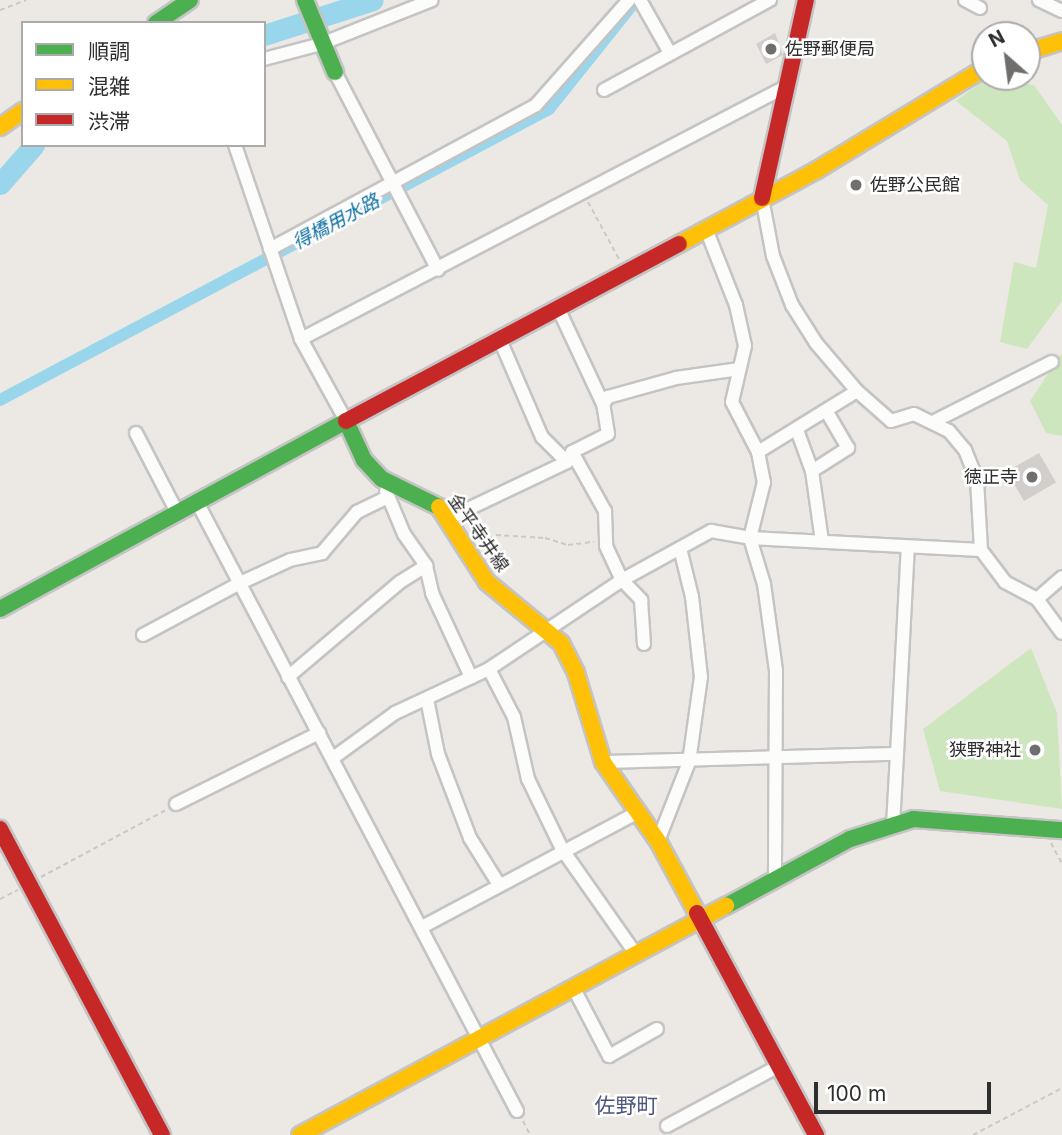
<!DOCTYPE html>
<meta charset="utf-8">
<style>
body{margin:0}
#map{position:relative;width:1062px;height:1135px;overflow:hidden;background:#ece8e4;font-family:Inter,"Noto Sans JP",sans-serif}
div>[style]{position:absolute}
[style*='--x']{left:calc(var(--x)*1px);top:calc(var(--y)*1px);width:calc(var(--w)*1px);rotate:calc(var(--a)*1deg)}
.green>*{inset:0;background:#cee6be}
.canal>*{height:12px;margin:-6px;padding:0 6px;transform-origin:6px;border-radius:6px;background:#99d6ec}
.river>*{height:21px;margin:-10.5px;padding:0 10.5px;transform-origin:10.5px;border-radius:10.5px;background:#99d6ec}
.building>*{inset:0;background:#d1cecb;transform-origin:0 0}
.path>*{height:2px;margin-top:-1px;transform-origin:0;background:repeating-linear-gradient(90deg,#c9c9c8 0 5px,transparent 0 8.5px)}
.roads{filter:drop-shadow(2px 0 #c5c4c5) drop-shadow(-2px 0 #c5c4c5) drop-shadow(0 2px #c5c4c5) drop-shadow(0 -2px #c5c4c5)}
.street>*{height:12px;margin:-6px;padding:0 6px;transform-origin:6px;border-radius:6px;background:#fcfcfb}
.fast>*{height:16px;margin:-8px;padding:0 8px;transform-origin:8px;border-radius:8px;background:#4caf50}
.slow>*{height:16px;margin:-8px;padding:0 8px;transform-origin:8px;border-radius:8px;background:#ffc107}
.jam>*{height:16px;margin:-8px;padding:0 8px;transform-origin:8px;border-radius:8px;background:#c62828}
.dots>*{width:19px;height:19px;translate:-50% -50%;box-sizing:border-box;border:4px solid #fff;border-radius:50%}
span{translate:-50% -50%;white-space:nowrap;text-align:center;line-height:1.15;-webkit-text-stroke:5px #fff;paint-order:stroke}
.poi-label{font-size:18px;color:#2e2e2e}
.left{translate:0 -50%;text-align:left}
.right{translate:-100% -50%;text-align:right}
.street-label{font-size:18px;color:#2e2e2e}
.water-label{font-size:19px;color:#0d6fa3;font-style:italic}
.quarter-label{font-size:21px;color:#4d5680}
.legend{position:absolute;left:21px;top:21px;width:245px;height:126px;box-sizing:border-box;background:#fff;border:2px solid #ababab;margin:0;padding:9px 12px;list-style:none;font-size:21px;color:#2e2e2e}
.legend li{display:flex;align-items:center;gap:14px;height:35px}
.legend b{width:35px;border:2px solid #ababab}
.north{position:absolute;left:971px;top:21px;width:70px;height:70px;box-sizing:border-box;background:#fff;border:2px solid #ababab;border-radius:50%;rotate:332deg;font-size:19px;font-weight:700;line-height:28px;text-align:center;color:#2e2e2e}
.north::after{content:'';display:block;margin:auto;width:24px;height:32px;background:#706f6e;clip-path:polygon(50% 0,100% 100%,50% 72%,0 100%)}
.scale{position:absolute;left:814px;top:1082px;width:177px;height:32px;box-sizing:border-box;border:4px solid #2e2e2e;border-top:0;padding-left:9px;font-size:21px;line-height:24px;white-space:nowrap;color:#2e2e2e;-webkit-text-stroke:5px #fff;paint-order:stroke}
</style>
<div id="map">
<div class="green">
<div style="clip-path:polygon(987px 78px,1034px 85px,1062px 125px,1062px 301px,1027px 349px,1000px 342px,1014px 262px,1036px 268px,1048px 205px,1020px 180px,1007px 141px,956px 101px)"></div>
<div style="clip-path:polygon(1062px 353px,1062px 436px,1046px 433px,1030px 401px)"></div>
<div style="clip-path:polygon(1031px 648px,1057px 713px,1062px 809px,940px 791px,923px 729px)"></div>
</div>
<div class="canal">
<div style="--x:0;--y:400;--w:621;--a:-27.93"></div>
<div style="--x:549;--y:109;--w:136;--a:-51.3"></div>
</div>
<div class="river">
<div style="--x:264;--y:35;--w:114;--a:-17.8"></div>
<div style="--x:0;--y:184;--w:52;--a:-48.9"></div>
</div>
<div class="building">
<div style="clip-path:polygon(775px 33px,783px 55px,766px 64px,756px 44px)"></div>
<div style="left:1039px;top:453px;width:34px;height:37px;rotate:60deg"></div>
</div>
<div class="path">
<div style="--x:0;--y:10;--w:28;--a:-21"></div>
<div style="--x:588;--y:202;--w:65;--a:61.5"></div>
<div style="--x:480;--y:542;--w:17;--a:-24"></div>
<div style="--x:496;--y:535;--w:49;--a:3.5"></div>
<div style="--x:545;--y:538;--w:24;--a:17"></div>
<div style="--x:568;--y:545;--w:26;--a:-7"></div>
<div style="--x:1051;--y:843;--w:24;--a:62"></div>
<div style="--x:41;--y:877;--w:142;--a:-28.2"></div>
<div style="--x:0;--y:899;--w:20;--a:-27"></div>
<div style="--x:523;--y:1121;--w:16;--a:63"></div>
<div style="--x:973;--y:1135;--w:101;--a:-27.8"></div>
</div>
<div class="roads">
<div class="street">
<div style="--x:640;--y:0;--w:61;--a:60.5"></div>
<div style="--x:965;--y:0;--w:17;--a:28"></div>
<div style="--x:1039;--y:0;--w:25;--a:26"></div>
<div style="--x:264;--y:59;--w:59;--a:-14.7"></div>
<div style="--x:321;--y:44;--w:119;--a:-21.6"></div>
<div style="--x:335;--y:72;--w:223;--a:62.5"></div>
<div style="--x:604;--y:90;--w:189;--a:-28.5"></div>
<div style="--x:235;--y:145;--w:205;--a:71.2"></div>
<div style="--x:301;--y:339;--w:94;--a:61.2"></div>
<div style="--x:762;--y:198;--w:59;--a:79.3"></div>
<div style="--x:773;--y:256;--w:53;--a:68.8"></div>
<div style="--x:792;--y:305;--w:45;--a:57.7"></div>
<div style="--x:816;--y:343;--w:63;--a:49.5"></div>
<div style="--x:857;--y:391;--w:45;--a:41.4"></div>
<div style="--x:891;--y:421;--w:24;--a:-17"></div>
<div style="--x:914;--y:414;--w:39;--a:26"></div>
<div style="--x:949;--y:431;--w:25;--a:50"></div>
<div style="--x:965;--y:450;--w:32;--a:68"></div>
<div style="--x:977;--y:480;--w:70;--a:86.7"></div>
<div style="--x:981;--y:550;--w:40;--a:53"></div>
<div style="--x:1005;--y:582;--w:36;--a:28"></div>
<div style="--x:1037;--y:599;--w:42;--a:53.7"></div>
<div style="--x:706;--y:229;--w:82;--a:68.5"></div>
<div style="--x:736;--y:305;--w:42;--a:77.6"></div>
<div style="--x:745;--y:346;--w:57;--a:103.1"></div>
<div style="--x:732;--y:402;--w:56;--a:62.5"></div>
<div style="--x:758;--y:452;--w:31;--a:79"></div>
<div style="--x:764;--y:482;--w:58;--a:104"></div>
<div style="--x:750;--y:538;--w:48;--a:73.1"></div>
<div style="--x:764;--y:584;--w:87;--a:82.1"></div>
<div style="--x:776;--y:670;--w:208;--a:90.3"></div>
<div style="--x:270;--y:249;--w:302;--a:-28.4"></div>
<div style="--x:536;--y:105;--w:140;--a:-48.5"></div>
<div style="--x:558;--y:308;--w:106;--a:64.9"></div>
<div style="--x:301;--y:339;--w:548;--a:-27.5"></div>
<div style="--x:500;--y:340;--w:106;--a:66.6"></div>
<div style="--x:542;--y:437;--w:35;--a:45"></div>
<div style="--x:935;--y:421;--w:131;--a:-26.8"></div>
<div style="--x:797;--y:430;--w:44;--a:69.9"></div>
<div style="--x:812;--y:471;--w:71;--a:81.9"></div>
<div style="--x:136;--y:433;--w:91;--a:62.6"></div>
<div style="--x:572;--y:452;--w:68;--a:60.8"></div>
<div style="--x:605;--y:511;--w:35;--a:88"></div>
<div style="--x:606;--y:546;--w:38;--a:65"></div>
<div style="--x:622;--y:580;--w:28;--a:46"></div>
<div style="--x:641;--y:600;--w:44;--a:86.1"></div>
<div style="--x:758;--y:452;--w:116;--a:-31.6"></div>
<div style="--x:812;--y:471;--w:43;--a:-32.6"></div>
<div style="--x:848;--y:448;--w:42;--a:-120.3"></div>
<div style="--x:386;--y:491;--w:47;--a:67.3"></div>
<div style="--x:404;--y:534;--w:39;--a:55"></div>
<div style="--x:426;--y:566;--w:28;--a:77"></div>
<div style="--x:432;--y:593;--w:93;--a:65.1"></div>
<div style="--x:197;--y:502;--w:688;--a:62.28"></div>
<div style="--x:449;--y:518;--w:131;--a:-25.4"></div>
<div style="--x:567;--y:462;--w:11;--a:-63"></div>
<div style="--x:572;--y:452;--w:40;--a:-26.6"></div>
<div style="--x:608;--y:434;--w:30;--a:-99"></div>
<div style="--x:603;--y:404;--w:9;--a:-54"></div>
<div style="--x:608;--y:397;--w:71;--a:-15.6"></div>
<div style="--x:676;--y:378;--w:64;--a:-8.1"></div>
<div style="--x:1037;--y:599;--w:33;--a:-41"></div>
<div style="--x:143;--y:635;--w:108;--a:-28.2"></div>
<div style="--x:238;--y:584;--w:57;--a:-24.8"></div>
<div style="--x:290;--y:560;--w:33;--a:-12"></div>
<div style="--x:322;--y:553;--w:54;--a:-49.5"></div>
<div style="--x:357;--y:512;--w:34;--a:-26"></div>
<div style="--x:489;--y:669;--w:54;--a:62.5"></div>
<div style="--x:514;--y:717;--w:64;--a:77.3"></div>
<div style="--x:528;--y:779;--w:78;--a:64.1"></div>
<div style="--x:562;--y:849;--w:127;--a:54.9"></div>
<div style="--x:288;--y:677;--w:147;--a:-40.3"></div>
<div style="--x:400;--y:582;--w:31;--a:-32"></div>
<div style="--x:427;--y:699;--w:56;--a:78.7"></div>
<div style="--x:438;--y:754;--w:90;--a:69.1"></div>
<div style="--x:470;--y:838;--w:53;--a:58.1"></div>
<div style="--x:897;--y:754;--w:207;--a:-87"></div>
<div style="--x:333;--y:758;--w:77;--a:-36"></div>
<div style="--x:395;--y:713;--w:104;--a:-25.1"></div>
<div style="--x:489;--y:669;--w:160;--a:-33.8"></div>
<div style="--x:622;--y:580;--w:102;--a:-28.8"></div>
<div style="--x:711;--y:531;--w:40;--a:10"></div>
<div style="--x:750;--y:538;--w:231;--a:3"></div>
<div style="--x:603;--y:762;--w:294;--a:-1.6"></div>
<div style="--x:897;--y:754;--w:71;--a:93.2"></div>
<div style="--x:176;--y:804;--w:160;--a:-26.4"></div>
<div style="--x:658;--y:841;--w:85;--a:-68.6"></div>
<div style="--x:689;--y:762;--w:86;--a:-82"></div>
<div style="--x:701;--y:677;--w:81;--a:-96.4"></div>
<div style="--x:692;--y:597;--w:50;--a:-103.8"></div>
<div style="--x:422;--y:927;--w:242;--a:-28"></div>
<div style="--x:573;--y:987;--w:78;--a:62.4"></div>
<div style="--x:609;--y:1056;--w:55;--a:-29.4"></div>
<div style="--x:667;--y:1126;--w:127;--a:-28.2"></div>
</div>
<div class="fast">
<div style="--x:305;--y:0;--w:78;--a:67.4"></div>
<div style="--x:156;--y:23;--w:41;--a:-34.1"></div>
<div style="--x:0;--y:609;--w:394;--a:-28.5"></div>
<div style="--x:346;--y:421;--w:43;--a:65.2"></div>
<div style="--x:364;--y:460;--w:26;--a:47"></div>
<div style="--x:382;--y:479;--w:64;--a:26.2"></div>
<div style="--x:726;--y:906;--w:141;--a:-28.4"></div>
<div style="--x:850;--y:839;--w:67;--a:-17.4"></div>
<div style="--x:914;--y:819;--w:148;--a:4.3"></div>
</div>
<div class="slow">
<div style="--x:1027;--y:52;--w:37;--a:-17"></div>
<div style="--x:0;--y:127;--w:28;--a:-35"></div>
<div style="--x:679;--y:244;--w:157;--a:-28.2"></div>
<div style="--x:817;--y:170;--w:197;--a:-31.3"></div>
<div style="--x:439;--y:507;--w:89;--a:57.4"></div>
<div style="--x:487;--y:582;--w:96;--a:39.5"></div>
<div style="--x:561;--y:643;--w:34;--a:63"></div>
<div style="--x:576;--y:673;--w:93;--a:73.1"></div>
<div style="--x:603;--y:762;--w:96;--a:55.2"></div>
<div style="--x:658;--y:841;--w:82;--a:61.6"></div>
<div style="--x:300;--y:1135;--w:484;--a:-28.3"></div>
</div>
<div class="jam">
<div style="--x:762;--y:198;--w:203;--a:-77.5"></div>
<div style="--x:346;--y:421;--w:377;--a:-28"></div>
<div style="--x:0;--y:829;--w:346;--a:62.1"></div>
<div style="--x:697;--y:913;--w:252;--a:61.8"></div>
</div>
</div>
<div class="dots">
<div style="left:771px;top:49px;background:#706f6e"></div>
<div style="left:856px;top:185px;background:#706f6e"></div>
<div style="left:1032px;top:477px;background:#706f6e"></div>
<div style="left:1035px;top:750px;background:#706f6e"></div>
</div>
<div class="poi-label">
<span class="left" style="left:785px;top:49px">佐野郵便局</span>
<span class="left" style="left:870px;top:185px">佐野公民館</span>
<span class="right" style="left:1018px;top:477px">徳正寺</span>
<span class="right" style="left:1021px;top:750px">狭野神社</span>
</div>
<div class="street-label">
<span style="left:478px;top:533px;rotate:55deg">金平寺井線</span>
</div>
<div class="water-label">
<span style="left:336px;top:222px;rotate:-28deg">得橋用水路</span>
</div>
<div class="quarter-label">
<span style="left:626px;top:1106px">佐野町</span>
</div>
<ul class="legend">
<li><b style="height:9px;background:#4caf50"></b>順調</li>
<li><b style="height:9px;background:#ffc107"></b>混雑</li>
<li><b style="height:9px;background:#c62828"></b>渋滞</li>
</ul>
<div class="north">N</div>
<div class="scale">100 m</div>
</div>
